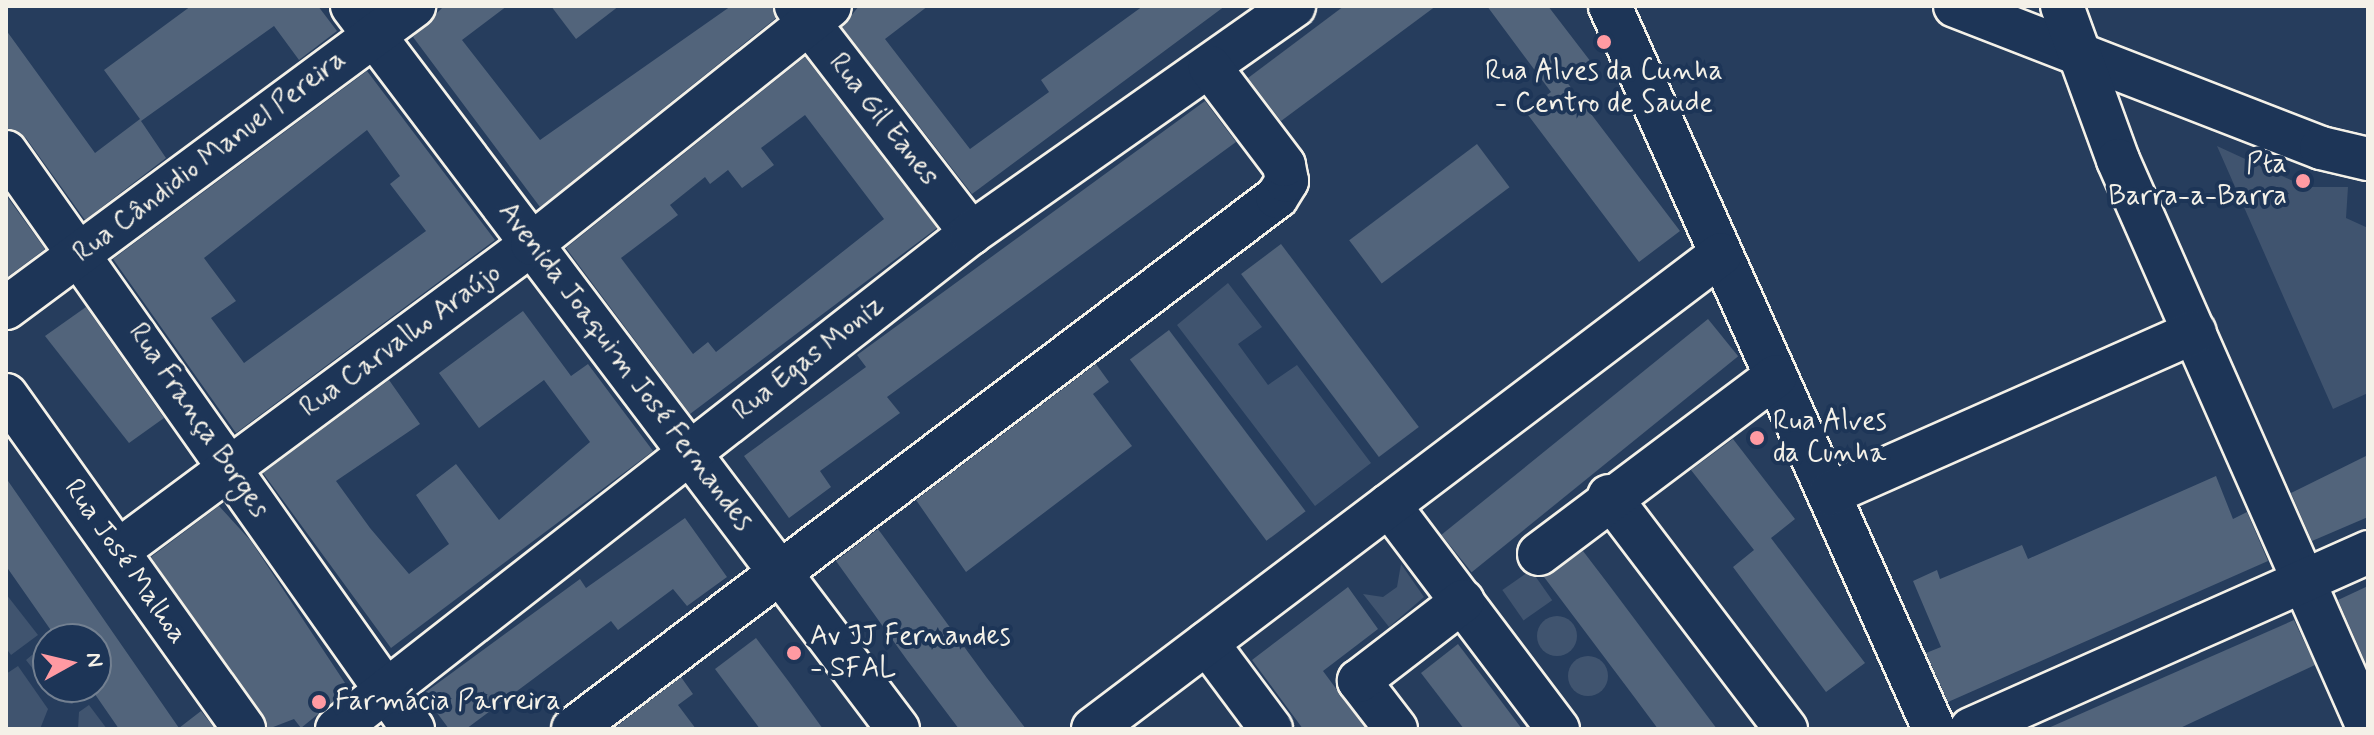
<!DOCTYPE html>
<meta charset="utf-8">
<style>
body{margin:0}
#map{position:relative;width:2374px;height:735px;overflow:hidden;background:#263d5d;font-family:Mynerve,sans-serif}
div>[style]{position:absolute}
[style*='--x']{left:calc(var(--x)*1px);top:calc(var(--y)*1px);width:calc(var(--w)*1px);rotate:calc(var(--a)*1deg)}
.green>*{inset:0;background:#40546f;transform-origin:0 0}
.round{border-radius:50%}
.building>*{inset:0;background:#52647b;transform-origin:0 0}
.roads{filter:drop-shadow(2px 0 #f4f1e8) drop-shadow(-2px 0 #f4f1e8) drop-shadow(0 2px #f4f1e8) drop-shadow(0 -2px #f4f1e8)}
.minor>*{height:42px;margin:-21px;padding:0 21px;transform-origin:21px;border-radius:21px;background:#1d3557}
.dots>*{width:22px;height:22px;translate:-50% -50%;box-sizing:border-box;border:4px solid #1d3557;border-radius:50%}
span{translate:-50% -50%;white-space:nowrap;text-align:center;line-height:1.15;-webkit-text-stroke:8px #1d3557;paint-order:stroke}
.poi-label{font-size:28px;color:#f4f1e8}
.right{translate:-100% -50%;text-align:right}
.left{translate:0 -50%;text-align:left}
.street-label{font-size:28px;color:#f4f1e8}
.frame{position:absolute;inset:0;border:8px solid #f4f1e8;pointer-events:none}
.north{position:absolute;left:32px;top:623px;width:80px;height:80px;box-sizing:border-box;background:#1d3557;border:2px solid #738091;border-radius:50%;rotate:82deg;font-size:22px;font-weight:700;line-height:32px;text-align:center;color:#f4f1e8}
.north::after{content:'';display:block;margin:auto;width:28px;height:36px;background:#ff9aa2;clip-path:polygon(50% 0,100% 100%,50% 72%,0 100%)}
</style>
<div id="map">
<div class="green">
<div style="clip-path:polygon(2217px 146px,2306px 187px,2348px 187px,2346px 218px,2368px 228px,2368px 393px,2333px 409px)"></div>
<div style="clip-path:polygon(1228px 283px,1262px 327px,1238px 344px,1268px 385px,1297px 365px,1371px 463px,1315px 506px,1177px 325px)"></div>
<div style="clip-path:polygon(1401px 564px,1424px 597px,1389px 627px,1363px 594px,1383px 597px,1397px 587px)"></div>
<div style="left:1531px;top:570px;width:37px;height:35px;rotate:55deg"></div>
<div style="clip-path:polygon(6px 594px,38px 635px,11px 655px,6px 648px)"></div>
<div class="round" style="left:1537px;top:616px;width:40px;height:40px"></div>
<div style="clip-path:polygon(44px 645px,48px 687px,75px 687px,82px 697px,72px 704px,58px 701px,26px 660px)"></div>
<div class="round" style="left:1568px;top:656px;width:40px;height:40px"></div>
<div style="clip-path:polygon(18px 666px,48px 709px,40px 729px,6px 729px,6px 674px)"></div>
<div style="clip-path:polygon(89px 705px,107px 729px,78px 729px,79px 712px)"></div>
</div>
<div class="building">
<div style="clip-path:polygon(191px 6px,318px 6px,337px 31px,299px 60px,274px 26px,141px 121px,166px 158px,85px 220px,26px 138px,6px 128px,6px 30px,95px 153px,140px 119px,104px 70px)"></div>
<div style="clip-path:polygon(444px 6px,507px 6px,462px 40px,540px 140px,731px 6px,773px 6px,776px 18px,540px 207px,413px 37px)"></div>
<div style="clip-path:polygon(551px 6px,619px 6px,576px 39px)"></div>
<div style="clip-path:polygon(859px 6px,928px 6px,885px 39px,970px 149px,1049px 92px,1041px 80px,1143px 6px,1225px 6px,972px 194px,842px 27px)"></div>
<div style="clip-path:polygon(1344px 6px,1436px 6px,1281px 121px,1248px 78px)"></div>
<div style="clip-path:polygon(1487px 6px,1548px 6px,1591px 62px,1566px 81px,1680px 231px,1639px 262px,1525px 111px,1551px 92px)"></div>
<div style="clip-path:polygon(evenodd,805px 57px,937px 228px,690px 414px,566px 248px,805px 57px,805px 115px,884px 219px,716px 352px,708px 342px,693px 354px,621px 258px,678px 215px,670px 205px,705px 177px,710px 184px,728px 170px,742px 188px,774px 165px,761px 148px,805px 115px)"></div>
<div style="clip-path:polygon(evenodd,367px 71px,495px 240px,236px 433px,113px 259px,367px 71px,367px 130px,400px 176px,390px 184px,426px 231px,244px 363px,211px 318px,236px 301px,204px 258px,367px 130px)"></div>
<div style="clip-path:polygon(1205px 101px,1236px 142px,887px 397px,900px 413px,820px 471px,831px 487px,789px 518px,744px 456px,866px 367px,857px 355px)"></div>
<div style="left:1477px;top:144px;width:54px;height:160px;rotate:53deg"></div>
<div style="clip-path:polygon(6px 195px,45px 249px,6px 278px)"></div>
<div style="left:1281px;top:244px;width:229px;height:50px;rotate:53deg"></div>
<div style="clip-path:polygon(86px 307px,164px 418px,129px 443px,45px 336px)"></div>
<div style="clip-path:polygon(523px 311px,571px 376px,588px 364px,653px 451px,391px 648px,263px 473px,389px 380px,420px 424px,336px 481px,370px 528px,409px 574px,449px 544px,416px 495px,456px 464px,499px 520px,590px 442px,544px 380px,479px 428px,439px 373px)"></div>
<div style="left:1708px;top:319px;width:48px;height:343px;rotate:51deg"></div>
<div style="left:1169px;top:330px;width:227px;height:49px;rotate:53deg"></div>
<div style="clip-path:polygon(1096px 364px,1109px 382px,1093px 394px,1132px 446px,966px 572px,916px 500px)"></div>
<div style="clip-path:polygon(1733px 439px,1795px 519px,1771px 538px,1865px 663px,1826px 692px,1733px 567px,1754px 550px,1691px 470px)"></div>
<div style="clip-path:polygon(2368px 455px,2368px 517px,2312px 541px,2291px 493px)"></div>
<div style="clip-path:polygon(2216px 476px,2233px 519px,2247px 512px,2268px 561px,1948px 702px,1926px 653px,1941px 647px,1913px 581px,1937px 570px,1940px 579px,2022px 545px,2028px 559px)"></div>
<div style="clip-path:polygon(6px 478px,179px 728px,201px 711px,215px 729px,119px 729px,90px 687px,96px 687px,96px 639px,57px 639px,6px 566px)"></div>
<div style="clip-path:polygon(219px 506px,251px 541px,349px 689px,301px 728px,294px 719px,268px 729px,151px 557px)"></div>
<div style="clip-path:polygon(685px 518px,727px 577px,687px 606px,673px 589px,618px 630px,611px 621px,466px 729px,449px 729px,423px 694px,580px 579px,586px 588px)"></div>
<div style="clip-path:polygon(878px 529px,987px 678px,1026px 729px,959px 729px,907px 660px,836px 561px)"></div>
<div style="clip-path:polygon(1583px 551px,1609px 585px,1717px 729px,1658px 729px,1635px 698px,1544px 577px)"></div>
<div style="clip-path:polygon(2368px 586px,2368px 668px,2338px 600px)"></div>
<div style="clip-path:polygon(1348px 587px,1378px 629px,1323px 671px,1366px 729px,1303px 729px,1252px 660px)"></div>
<div style="clip-path:polygon(2294px 620px,2315px 665px,2178px 729px,2046px 729px)"></div>
<div style="clip-path:polygon(756px 638px,789px 682px,823px 729px,760px 729px,715px 669px)"></div>
<div style="clip-path:polygon(1458px 644px,1489px 685px,1522px 729px,1464px 729px,1421px 673px)"></div>
<div style="clip-path:polygon(681px 677px,693px 694px,678px 705px,696px 729px,613px 729px)"></div>
</div>
<div class="roads">
<div class="minor">
<div style="--x:352;--y:6;--w:906;--a:52.94"></div>
<div style="--x:796;--y:6;--w:287;--a:52.4"></div>
<div style="--x:1610;--y:6;--w:792;--a:65.86"></div>
<div style="--x:1955;--y:6;--w:393;--a:21.2"></div>
<div style="--x:2321;--y:148;--w:48;--a:13.2"></div>
<div style="--x:2062;--y:6;--w:164;--a:70"></div>
<div style="--x:2118;--y:160;--w:620;--a:66.21"></div>
<div style="--x:6;--y:152;--w:706;--a:54.8"></div>
<div style="--x:6;--y:308;--w:508;--a:-36.51"></div>
<div style="--x:6;--y:395;--w:410;--a:54.5"></div>
<div style="--x:1829;--y:494;--w:400;--a:-23.9"></div>
<div style="--x:1609;--y:496;--w:293;--a:52.8"></div>
<div style="--x:1389;--y:505;--w:281;--a:53"></div>
<div style="--x:118;--y:551;--w:515;--a:-36.56"></div>
<div style="--x:532;--y:244;--w:381;--a:-38.6"></div>
<div style="--x:1539;--y:554;--w:296;--a:-36.9"></div>
<div style="--x:1207;--y:643;--w:107;--a:53.3"></div>
<div style="--x:337;--y:729;--w:805;--a:-38.04"></div>
<div style="--x:971;--y:233;--w:395;--a:-35.1"></div>
<div style="--x:573;--y:729;--w:882;--a:-37.08"></div>
<div style="--x:1277;--y:197;--w:19;--a:-58"></div>
<div style="--x:1287;--y:181;--w:16;--a:-101"></div>
<div style="--x:1284;--y:165;--w:123;--a:-127.1"></div>
<div style="--x:1093;--y:729;--w:787;--a:-37.1"></div>
<div style="--x:1396;--y:729;--w:61;--a:-127.6"></div>
<div style="--x:1359;--y:681;--w:131;--a:-37.6"></div>
<div style="--x:1971;--y:729;--w:435;--a:-24"></div>
</div>
</div>
<div class="dots">
<div style="left:1604px;top:42px;background:#ff9aa2"></div>
<div style="left:2303px;top:181px;background:#ff9aa2"></div>
<div style="left:1757px;top:438px;background:#ff9aa2"></div>
<div style="left:794px;top:653px;background:#ff9aa2"></div>
<div style="left:319px;top:702px;background:#ff9aa2"></div>
</div>
<div class="poi-label">
<span style="left:1604px;top:88px">Rua Alves da Cunha<br>- Centro de Saude</span>
<span class="right" style="left:2287px;top:181px">Pta<br>Barra-a-Barra</span>
<span class="left" style="left:1773px;top:438px">Rua Alves<br>da Cunha</span>
<span class="left" style="left:810px;top:653px">Av JJ Fernandes<br>- SFAL</span>
<span class="left" style="left:335px;top:702px">Farmácia Parreira</span>
</div>
<div class="street-label">
<span style="left:883px;top:120px;rotate:52deg">Rua Gil Eanes</span>
<span style="left:210px;top:157px;rotate:-37deg">Rua Cândidio Manuel Pereira</span>
<span style="left:401px;top:341px;rotate:-36deg">Rua Carvalho Araújo</span>
<span style="left:809px;top:359px;rotate:-38deg">Rua Egas Moniz</span>
<span style="left:625px;top:367px;rotate:53deg">Avenida Joaquim José Fernandes</span>
<span style="left:198px;top:421px;rotate:56deg">Rua França Borges</span>
<span style="left:125px;top:562px;rotate:55deg">Rua José Malhoa</span>
</div>
<div class="frame"></div>
<div class="north">N</div>
</div>
